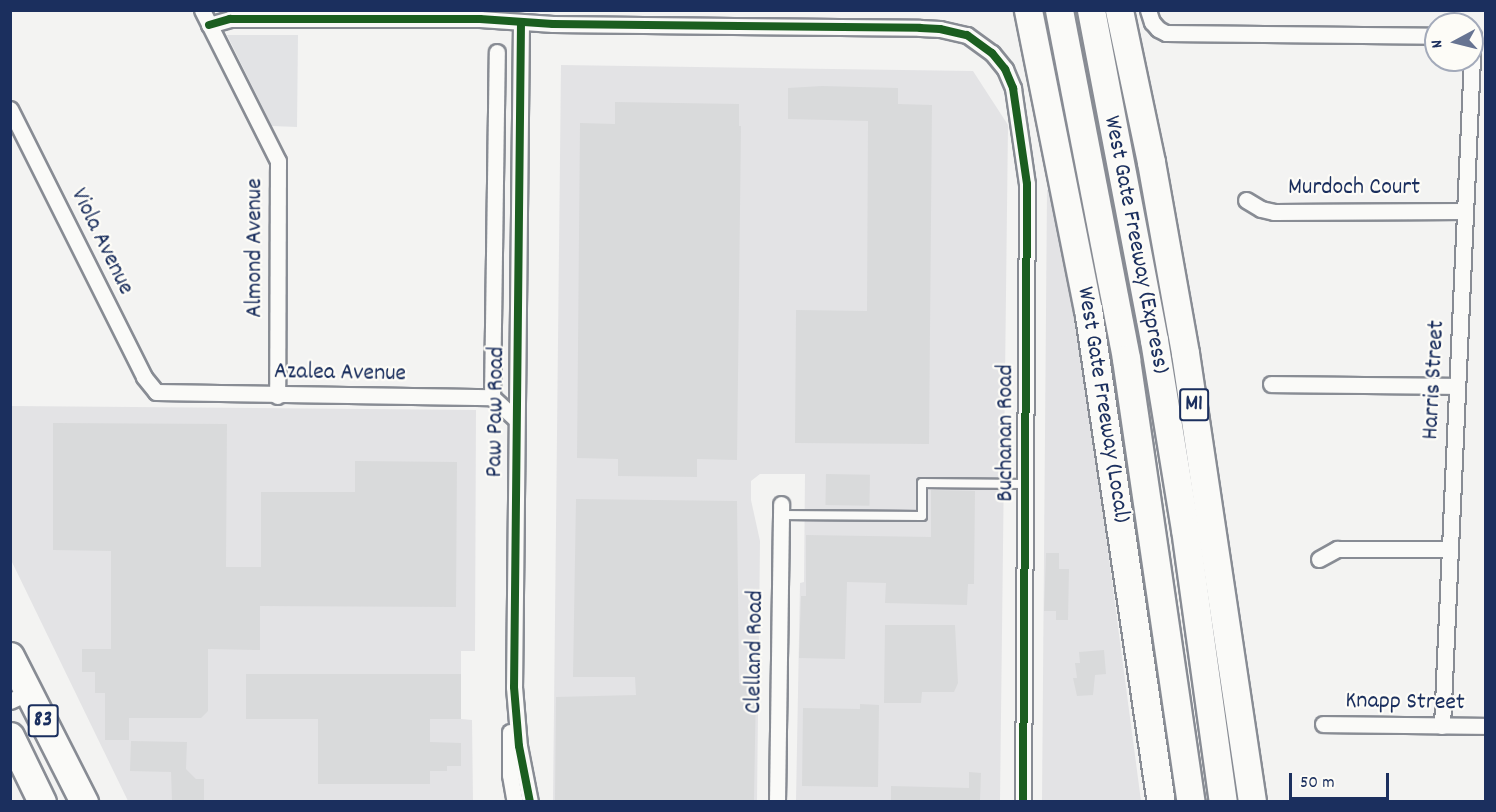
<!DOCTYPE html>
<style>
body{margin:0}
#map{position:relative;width:1496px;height:812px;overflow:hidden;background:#f3f3f2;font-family:Dekko,sans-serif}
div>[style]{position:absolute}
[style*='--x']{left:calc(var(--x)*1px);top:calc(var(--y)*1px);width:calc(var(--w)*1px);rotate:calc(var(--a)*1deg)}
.built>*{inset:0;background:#e3e3e5}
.green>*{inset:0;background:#e2e3e5}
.building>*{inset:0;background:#d9dadb;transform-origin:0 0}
.roads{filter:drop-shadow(2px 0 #888c94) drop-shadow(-2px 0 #888c94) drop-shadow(0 2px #888c94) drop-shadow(0 -2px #888c94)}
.lane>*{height:8px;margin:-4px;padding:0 4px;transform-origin:4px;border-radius:4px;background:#fafaf8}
.street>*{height:15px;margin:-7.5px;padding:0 7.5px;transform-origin:7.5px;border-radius:7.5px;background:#fafaf8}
.highway>*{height:27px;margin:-13.5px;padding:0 13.5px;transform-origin:13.5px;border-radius:13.5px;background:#fafaf8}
.cycleway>*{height:8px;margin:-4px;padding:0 4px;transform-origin:4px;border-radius:4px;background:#1b5e20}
span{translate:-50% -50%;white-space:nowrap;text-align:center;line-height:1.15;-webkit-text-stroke:4.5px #fdfcf7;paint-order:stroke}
.shield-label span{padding:2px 4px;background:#fdfcf7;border:2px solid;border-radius:4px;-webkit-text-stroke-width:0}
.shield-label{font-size:22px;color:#1b2f5e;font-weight:700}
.street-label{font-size:24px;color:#1b2f5e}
.frame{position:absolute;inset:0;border:12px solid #1b2f5e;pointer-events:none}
.north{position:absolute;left:1424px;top:12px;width:60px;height:60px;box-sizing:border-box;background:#fdfcf7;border:2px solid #a3aaba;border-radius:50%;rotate:263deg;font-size:16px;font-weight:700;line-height:24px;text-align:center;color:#1b2f5e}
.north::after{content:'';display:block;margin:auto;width:21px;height:27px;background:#677492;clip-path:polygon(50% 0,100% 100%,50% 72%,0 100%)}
.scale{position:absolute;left:1289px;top:773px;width:100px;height:27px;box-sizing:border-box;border:3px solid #1b2f5e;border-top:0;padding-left:8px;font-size:18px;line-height:21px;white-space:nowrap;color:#1b2f5e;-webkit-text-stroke:4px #fdfcf7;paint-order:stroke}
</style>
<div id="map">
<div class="built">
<div style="clip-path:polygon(561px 65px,973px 71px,1008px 125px,1000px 801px,796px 801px,800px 583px,804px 582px,805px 474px,760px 474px,751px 481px,751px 500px,760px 541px,757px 801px,553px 802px)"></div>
<div style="clip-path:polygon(1055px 189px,1088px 399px,1141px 801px,1042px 802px,1047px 190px)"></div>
<div style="clip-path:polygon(11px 406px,476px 410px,475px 651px,461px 651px,461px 719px,472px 720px,473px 801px,128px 801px,11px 560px)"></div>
</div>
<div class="green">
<div style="clip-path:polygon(227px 35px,298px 35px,297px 127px,272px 126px)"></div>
</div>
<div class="building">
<div style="clip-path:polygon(822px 86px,898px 88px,898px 104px,932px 105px,929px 444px,795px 443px,796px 310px,867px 311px,868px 121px,788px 119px,788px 88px)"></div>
<div style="clip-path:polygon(615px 102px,739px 104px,739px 126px,741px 126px,737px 460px,697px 459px,697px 477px,618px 476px,618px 459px,577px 458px,580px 123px,615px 124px)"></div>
<div style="clip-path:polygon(53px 423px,227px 424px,226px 567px,261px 567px,261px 492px,355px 492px,355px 461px,457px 462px,456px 607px,260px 606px,260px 650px,208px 649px,208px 711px,201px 718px,129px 718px,129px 740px,105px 740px,105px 693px,95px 693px,95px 672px,82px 672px,82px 649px,111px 649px,111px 551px,53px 550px)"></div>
<div style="left:826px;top:474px;width:44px;height:31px;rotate:1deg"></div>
<div style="clip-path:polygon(931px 490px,975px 491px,974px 584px,968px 584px,967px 605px,885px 603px,886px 583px,847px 582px,845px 659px,799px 658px,801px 596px,806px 596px,806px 535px,931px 537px)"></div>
<div style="clip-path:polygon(576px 499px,737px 501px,739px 683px,756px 683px,754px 801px,555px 801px,556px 697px,636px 695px,635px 677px,573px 677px)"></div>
<div style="clip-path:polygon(1046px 553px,1059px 553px,1059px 569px,1069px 569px,1068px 620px,1056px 620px,1056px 611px,1044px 611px)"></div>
<div style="clip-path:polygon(885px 625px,955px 625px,958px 683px,954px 692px,922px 692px,921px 703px,884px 703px)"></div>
<div style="clip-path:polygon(1104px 650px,1106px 674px,1095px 675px,1093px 695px,1077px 696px,1073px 678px,1077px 678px,1075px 663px,1080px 663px,1079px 652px)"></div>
<div style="clip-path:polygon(246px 674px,461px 674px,461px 719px,430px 719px,430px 742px,461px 743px,461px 766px,447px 766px,447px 771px,430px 771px,430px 784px,318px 784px,318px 719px,246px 719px)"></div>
<div style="clip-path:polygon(860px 704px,879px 705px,878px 787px,802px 786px,803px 708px,860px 709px)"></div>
<div style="clip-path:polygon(131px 741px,187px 742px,186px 769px,196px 779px,204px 779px,204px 801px,172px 801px,171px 772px,130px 771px)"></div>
<div style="clip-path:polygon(969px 772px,981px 773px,980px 801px,891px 801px,891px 786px,969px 788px)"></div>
</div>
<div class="roads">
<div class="lane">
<div style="--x:780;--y:515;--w:142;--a:0.4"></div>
<div style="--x:922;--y:516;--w:33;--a:-90"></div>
<div style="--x:922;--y:483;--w:103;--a:0.6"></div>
</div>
<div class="street">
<div style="--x:202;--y:10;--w:169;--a:63.3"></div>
<div style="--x:278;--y:161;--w:235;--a:90.2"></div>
<div style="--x:1148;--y:10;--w:13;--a:72"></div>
<div style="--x:1152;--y:22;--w:9;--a:49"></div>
<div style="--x:1158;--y:29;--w:9;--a:27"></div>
<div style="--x:1166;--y:33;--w:270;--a:0.6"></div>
<div style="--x:521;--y:22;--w:665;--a:90.6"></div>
<div style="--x:514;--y:687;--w:59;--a:85.2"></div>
<div style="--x:519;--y:746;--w:57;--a:78.9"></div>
<div style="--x:209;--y:25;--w:22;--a:-16"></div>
<div style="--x:230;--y:19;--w:250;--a:0"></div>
<div style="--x:480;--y:19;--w:73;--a:3.9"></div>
<div style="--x:553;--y:24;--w:367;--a:0.6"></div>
<div style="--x:920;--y:28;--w:20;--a:3"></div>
<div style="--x:940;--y:29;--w:28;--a:13"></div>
<div style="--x:967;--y:35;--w:31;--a:36"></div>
<div style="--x:992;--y:53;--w:21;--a:51"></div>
<div style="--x:1005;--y:69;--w:21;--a:67"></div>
<div style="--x:1013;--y:88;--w:97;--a:81.7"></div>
<div style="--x:1027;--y:184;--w:618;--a:90.37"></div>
<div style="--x:10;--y:109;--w:300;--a:63.4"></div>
<div style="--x:144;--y:377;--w:19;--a:51"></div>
<div style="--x:156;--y:392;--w:336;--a:0.9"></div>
<div style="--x:492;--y:397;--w:33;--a:43"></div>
<div style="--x:1246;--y:200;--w:17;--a:31"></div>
<div style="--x:1261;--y:209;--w:13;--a:13"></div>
<div style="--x:1274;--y:212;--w:191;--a:-0.3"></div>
<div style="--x:1271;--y:384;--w:186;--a:0.6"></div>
<div style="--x:492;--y:397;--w:345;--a:-89.2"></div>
<div style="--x:1319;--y:559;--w:21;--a:-29"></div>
<div style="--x:1337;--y:549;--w:113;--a:0"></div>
<div style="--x:10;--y:701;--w:21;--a:-25"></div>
<div style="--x:1323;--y:724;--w:163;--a:0.7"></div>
<div style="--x:1442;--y:726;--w:691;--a:-87.43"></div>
<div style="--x:510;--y:732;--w:43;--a:90"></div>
<div style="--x:510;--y:775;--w:27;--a:80"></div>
<div style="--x:777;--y:802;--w:298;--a:-89.2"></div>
</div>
<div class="highway">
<div style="--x:1028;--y:10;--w:305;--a:78.7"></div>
<div style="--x:1088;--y:309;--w:498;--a:81.6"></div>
<div style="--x:1059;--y:10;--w:355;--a:79.1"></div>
<div style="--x:1126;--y:359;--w:448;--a:81.7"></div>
<div style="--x:1091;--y:10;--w:336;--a:79.2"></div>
<div style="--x:1154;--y:340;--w:192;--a:80.7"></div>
<div style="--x:1185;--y:529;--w:276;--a:82.1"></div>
<div style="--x:1119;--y:10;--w:155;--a:78.1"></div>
<div style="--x:1151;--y:162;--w:194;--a:79.9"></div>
<div style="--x:1185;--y:353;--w:454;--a:81.5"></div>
<div style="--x:10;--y:656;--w:164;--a:63.1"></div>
<div style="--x:10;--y:736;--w:73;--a:64.1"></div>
</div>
</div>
<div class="cycleway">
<div style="--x:521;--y:22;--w:665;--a:90.6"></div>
<div style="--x:514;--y:687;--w:59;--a:85.2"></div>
<div style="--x:519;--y:746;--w:57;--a:78.9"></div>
<div style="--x:209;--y:25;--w:22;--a:-16"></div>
<div style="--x:230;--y:19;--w:250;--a:0"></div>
<div style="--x:480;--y:19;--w:73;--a:3.9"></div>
<div style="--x:553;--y:24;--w:367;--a:0.6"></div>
<div style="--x:920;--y:28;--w:20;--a:3"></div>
<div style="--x:940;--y:29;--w:28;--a:13"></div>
<div style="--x:967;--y:35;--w:31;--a:36"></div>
<div style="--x:992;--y:53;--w:21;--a:51"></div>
<div style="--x:1005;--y:69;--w:21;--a:67"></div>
<div style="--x:1013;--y:88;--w:97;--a:81.7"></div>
<div style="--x:1027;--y:184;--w:618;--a:90.37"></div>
</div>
<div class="shield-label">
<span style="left:1194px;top:405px">M1</span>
<span style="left:43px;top:721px">83</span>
</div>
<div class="street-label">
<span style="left:1354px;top:189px">Murdoch Court</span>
<span style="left:101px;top:242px;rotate:64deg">Viola Avenue</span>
<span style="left:1135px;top:245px;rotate:79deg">West Gate Freeway (Express)</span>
<span style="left:256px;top:248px;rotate:-90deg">Almond Avenue</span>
<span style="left:340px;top:374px;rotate:1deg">Azalea Avenue</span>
<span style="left:1435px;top:380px;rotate:-87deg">Harris Street</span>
<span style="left:1102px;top:405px;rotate:81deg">West Gate Freeway (Local)</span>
<span style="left:497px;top:412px;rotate:-89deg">Paw Paw Road</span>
<span style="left:1007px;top:433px;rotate:-90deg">Buchanan Road</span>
<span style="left:756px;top:652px;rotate:-89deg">Clelland Road</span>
<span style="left:1405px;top:703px;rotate:1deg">Knapp Street</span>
</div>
<div class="frame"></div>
<div class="north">N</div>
<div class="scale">50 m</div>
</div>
